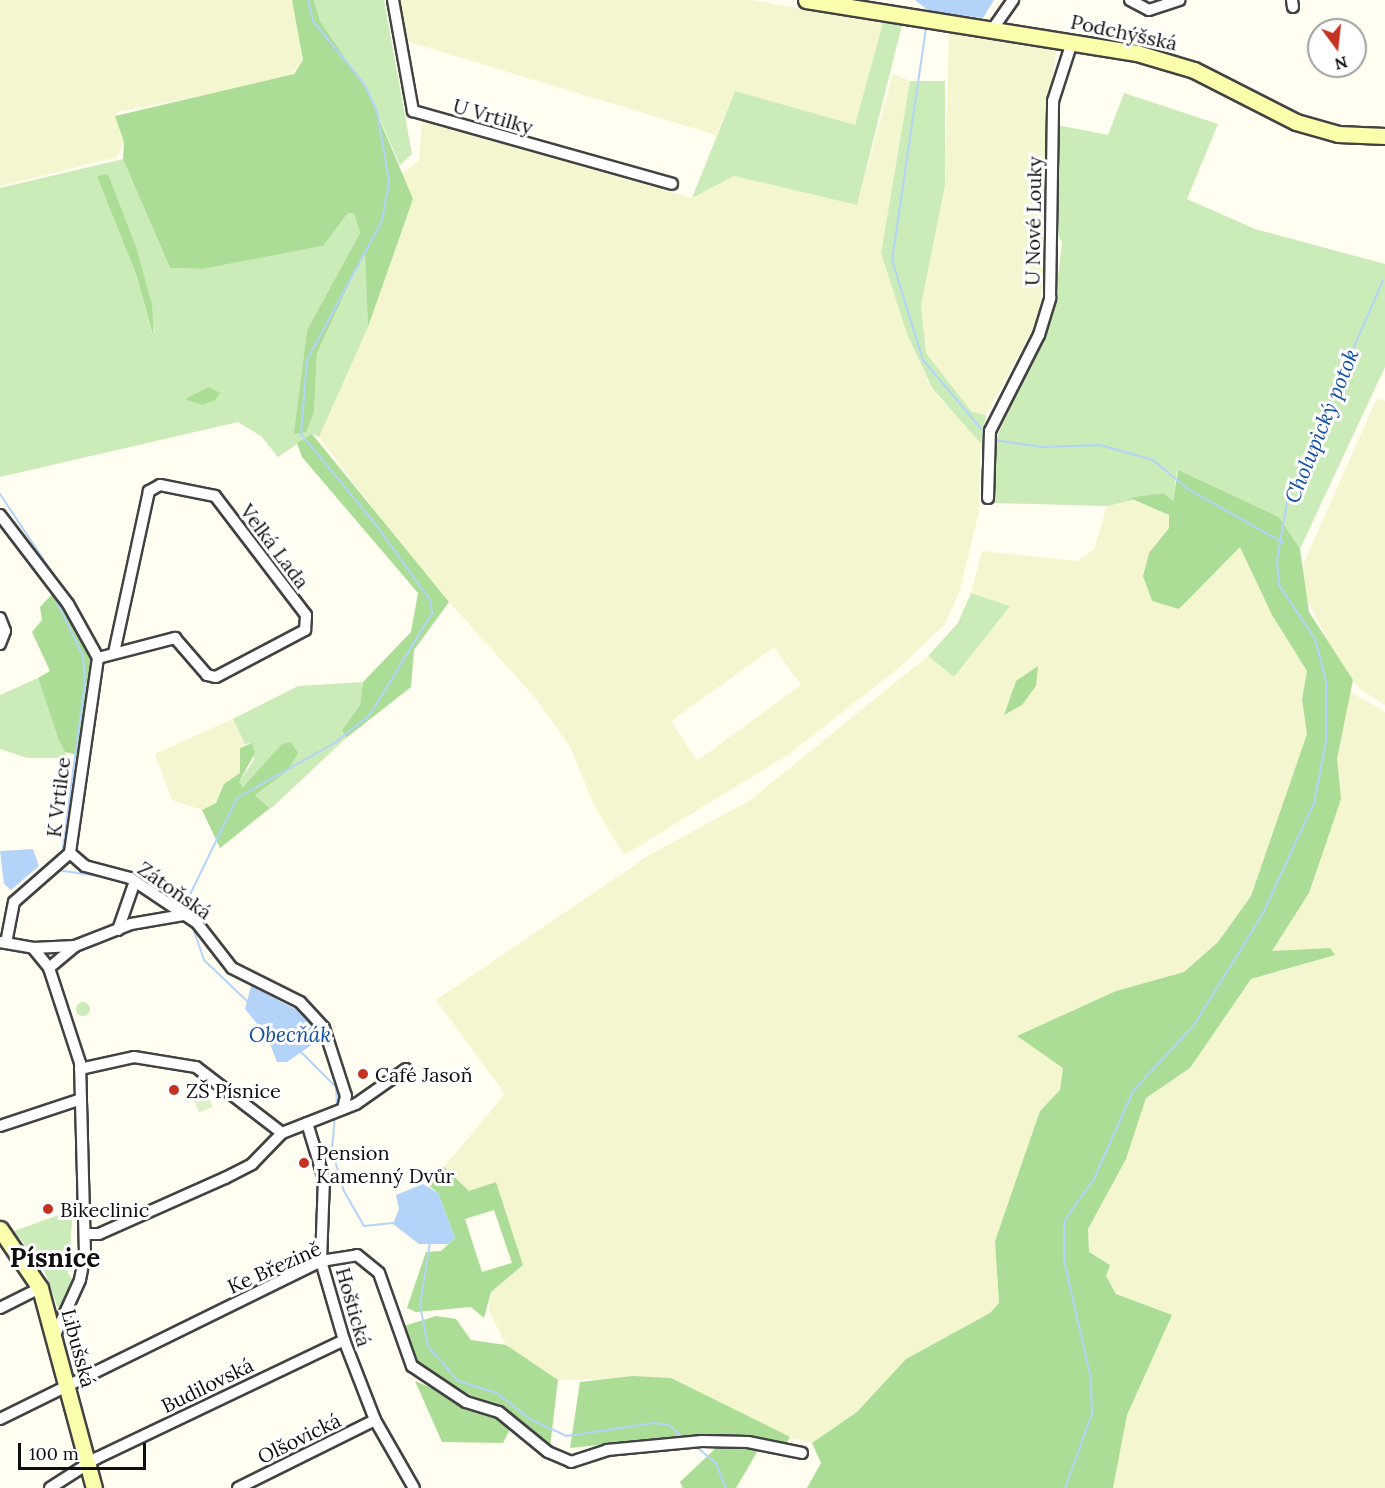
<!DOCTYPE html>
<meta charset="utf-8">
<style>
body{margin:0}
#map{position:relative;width:1385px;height:1488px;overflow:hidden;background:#fffef0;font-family:Lora,serif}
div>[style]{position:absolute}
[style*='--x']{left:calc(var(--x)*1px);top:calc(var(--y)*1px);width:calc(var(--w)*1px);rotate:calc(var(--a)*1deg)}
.farmland>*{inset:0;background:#f4f6cf}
.green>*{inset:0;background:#cbebb8}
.round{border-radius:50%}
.forest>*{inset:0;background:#abdd97}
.pitch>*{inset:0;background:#def2ca;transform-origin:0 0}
.water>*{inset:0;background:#b3d4f8}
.stream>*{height:2px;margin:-1px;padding:0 1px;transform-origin:1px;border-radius:1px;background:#b3d4f8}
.roads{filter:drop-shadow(2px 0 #424242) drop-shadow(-2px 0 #424242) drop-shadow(0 2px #424242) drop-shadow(0 -2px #424242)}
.street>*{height:10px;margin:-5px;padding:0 5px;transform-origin:5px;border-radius:5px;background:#fff}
.secondary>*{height:15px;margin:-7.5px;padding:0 7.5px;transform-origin:7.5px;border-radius:7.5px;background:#fbffab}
.dots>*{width:16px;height:16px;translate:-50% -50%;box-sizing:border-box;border:3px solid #fff;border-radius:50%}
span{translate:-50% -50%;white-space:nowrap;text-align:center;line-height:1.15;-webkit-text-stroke:6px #fff;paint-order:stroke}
.street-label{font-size:20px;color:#0f0f0f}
.poi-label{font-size:20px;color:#0f0f0f}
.left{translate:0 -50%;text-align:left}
.water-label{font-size:21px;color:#134fa5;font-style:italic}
.district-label{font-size:26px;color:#0f0f0f;font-weight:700}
.north{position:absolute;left:1307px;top:18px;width:60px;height:60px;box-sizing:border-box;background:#fff;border:2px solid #9f9f9f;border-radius:50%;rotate:165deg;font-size:16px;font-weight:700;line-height:24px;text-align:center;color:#0f0f0f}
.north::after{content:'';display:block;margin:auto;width:21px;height:27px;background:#c43221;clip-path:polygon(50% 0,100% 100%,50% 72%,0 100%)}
.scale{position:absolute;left:18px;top:1443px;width:128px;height:27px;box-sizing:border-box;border:3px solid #0f0f0f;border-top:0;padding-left:8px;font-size:18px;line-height:21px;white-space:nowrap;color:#0f0f0f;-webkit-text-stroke:4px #fff;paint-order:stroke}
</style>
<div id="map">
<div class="farmland">
<div style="clip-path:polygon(0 0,292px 0,303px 60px,287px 79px,117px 112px,124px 142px,117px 157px,0 186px)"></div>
<div style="clip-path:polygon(399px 0,752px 0,883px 23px,855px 126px,735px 91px,716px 135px,406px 41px)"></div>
<div style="clip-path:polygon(949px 29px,1057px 44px,1046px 123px,1045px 267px,1038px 319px,986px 415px,972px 412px,926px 353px,921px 305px,945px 185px)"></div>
<div style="clip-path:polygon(evenodd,893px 74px,910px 81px,881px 253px,907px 334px,931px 388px,981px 444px,979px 512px,959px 593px,944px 625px,901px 666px,789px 754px,624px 855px,594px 805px,570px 746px,537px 700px,417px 566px,319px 437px,368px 327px,413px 199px,401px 175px,419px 160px,422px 121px,692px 198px,734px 176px,857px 205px,893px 74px,774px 647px,801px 685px,697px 761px,671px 721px,774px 647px)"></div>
<div style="clip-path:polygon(1377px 398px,1385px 401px,1385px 705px,1360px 689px,1342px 668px,1302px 590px,1304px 563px)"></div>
<div style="clip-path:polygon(evenodd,1130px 498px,1169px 515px,1169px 528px,1149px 553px,1143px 576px,1152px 601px,1179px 609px,1240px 546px,1272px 615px,1307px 671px,1302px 699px,1307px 734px,1251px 896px,1218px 942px,1184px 972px,1116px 991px,1018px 1036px,1063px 1067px,1060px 1090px,1040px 1111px,995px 1241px,999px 1303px,990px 1313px,906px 1359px,857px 1412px,812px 1443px,781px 1435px,671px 1378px,556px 1380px,506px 1345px,489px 1311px,491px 1292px,523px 1265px,496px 1182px,469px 1191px,444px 1167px,505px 1094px,436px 1000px,651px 854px,749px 801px,928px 656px,954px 677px,1009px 605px,971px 593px,982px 551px,1077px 561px,1094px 549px,1107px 506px,1130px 498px,1037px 667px,1036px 686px,1022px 705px,1005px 714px,1016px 681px,1037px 667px)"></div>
<div style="clip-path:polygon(1350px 692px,1385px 712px,1385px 1488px,1113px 1488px,1127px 1415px,1172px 1315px,1116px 1294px,1106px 1276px,1110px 1265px,1089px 1252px,1088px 1229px,1126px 1159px,1146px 1098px,1190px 1068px,1251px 979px,1306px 964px,1330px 948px,1272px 951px,1309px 893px,1340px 799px,1337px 759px)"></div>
<div style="clip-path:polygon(233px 719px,245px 744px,240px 748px,240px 773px,224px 784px,216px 803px,202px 810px,172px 800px,155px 754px)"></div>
</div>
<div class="green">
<div style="clip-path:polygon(314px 0,384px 0,412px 154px,400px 165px,367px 90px,320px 21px)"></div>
<div style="clip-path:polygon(883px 23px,902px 25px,857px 205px,734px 176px,692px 198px,735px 91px,855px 125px)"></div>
<div style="clip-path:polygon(910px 81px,945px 81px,945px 185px,921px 305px,926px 353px,972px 412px,986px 415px,981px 444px,932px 388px,907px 334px,881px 253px)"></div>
<div style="clip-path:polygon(1124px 93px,1218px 124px,1187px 199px,1255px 229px,1385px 264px,1385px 367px,1300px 549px,1279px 517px,1177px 470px,1173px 501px,1162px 493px,1107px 506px,993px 503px,992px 447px,1048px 327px,1057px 285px,1062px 242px,1057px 234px,1057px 125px,1108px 135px)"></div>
<div style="clip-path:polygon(evenodd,123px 159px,170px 268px,203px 269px,323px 246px,348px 213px,354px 212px,360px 233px,307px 330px,295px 434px,314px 412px,317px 353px,366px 250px,368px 327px,319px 437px,312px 434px,278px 457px,261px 436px,238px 422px,0 477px,0 188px,123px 159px,108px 174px,155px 332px,153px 337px,136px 274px,98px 177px,108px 174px)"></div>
<div style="clip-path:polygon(971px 593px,1010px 606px,954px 677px,928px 656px,958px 623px)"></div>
<div style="clip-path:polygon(38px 678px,58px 738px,68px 758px,27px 758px,0 749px,0 695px)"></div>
<div style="clip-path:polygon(363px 682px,360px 705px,342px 730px,346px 738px,278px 802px,271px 808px,255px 795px,282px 745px,243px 787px,239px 782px,254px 760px,252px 743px,245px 744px,233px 719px,298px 686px)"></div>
<div class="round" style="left:76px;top:1002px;width:14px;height:14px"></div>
<div style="clip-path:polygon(81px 1207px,73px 1211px,68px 1273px,73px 1281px,59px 1311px,44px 1270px,14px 1231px)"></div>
</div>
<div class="forest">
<div style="clip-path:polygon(292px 0,314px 0,320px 21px,367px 90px,413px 199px,368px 327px,365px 251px,317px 353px,314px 412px,306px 432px,294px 434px,307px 330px,360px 233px,354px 213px,348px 213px,323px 246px,203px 269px,170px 268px,123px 159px,124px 142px,115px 116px,294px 74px,303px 60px)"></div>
<div style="clip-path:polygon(108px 174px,137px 250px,152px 305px,154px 339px,136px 274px,97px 176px)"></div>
<div style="clip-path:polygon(209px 387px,220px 393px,215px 400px,202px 405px,185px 399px)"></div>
<div style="clip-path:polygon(312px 434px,449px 602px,414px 650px,411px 687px,346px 738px,342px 730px,360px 705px,363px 682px,411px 632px,418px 593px,302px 457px,297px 443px)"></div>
<div style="clip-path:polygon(1178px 470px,1279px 517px,1300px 549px,1309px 612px,1353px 680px,1337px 759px,1341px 799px,1309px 893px,1272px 951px,1330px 948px,1335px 955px,1251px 979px,1190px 1068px,1146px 1098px,1126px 1159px,1088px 1229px,1089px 1252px,1110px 1265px,1106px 1276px,1116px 1294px,1172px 1315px,1127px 1415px,1113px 1488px,807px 1488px,821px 1463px,812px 1443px,857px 1412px,906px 1359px,990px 1313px,999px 1303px,995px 1241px,1040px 1111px,1060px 1090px,1063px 1068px,1017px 1036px,1116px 991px,1184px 972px,1218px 942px,1251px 896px,1307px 734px,1302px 699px,1307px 671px,1272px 615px,1240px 547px,1179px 609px,1152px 601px,1143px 576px,1149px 553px,1169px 528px,1169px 515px,1130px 498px,1163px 493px,1173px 501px)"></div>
<div style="clip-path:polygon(53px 593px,91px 646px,94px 674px,77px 755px,65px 752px,58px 738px,38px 678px,50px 671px,32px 632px,42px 620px,40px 607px)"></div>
<div style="clip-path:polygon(1038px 666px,1036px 686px,1022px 705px,1004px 715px,1016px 681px)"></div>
<div style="clip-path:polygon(291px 742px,298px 753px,287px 771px,255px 795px,270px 808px,220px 848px,202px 810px,216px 803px,224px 784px,240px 773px,240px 748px,252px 743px,255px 753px,239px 782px,243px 787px,282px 744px)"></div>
<div style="clip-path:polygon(evenodd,444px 1167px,469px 1191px,496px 1182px,523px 1265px,491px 1292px,484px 1318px,471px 1307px,416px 1312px,407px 1308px,426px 1252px,441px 1251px,455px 1238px,438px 1193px,422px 1180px,444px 1167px,494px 1210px,512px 1263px,482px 1272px,465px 1219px,494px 1210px)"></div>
<div style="clip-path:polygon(436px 1316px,456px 1319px,471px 1340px,506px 1345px,558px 1380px,550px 1447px,509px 1413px,423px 1373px,404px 1326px)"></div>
<div style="clip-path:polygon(633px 1376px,671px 1378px,790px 1437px,785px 1445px,702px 1434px,570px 1448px,580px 1382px)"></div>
<div style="clip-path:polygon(415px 1381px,495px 1415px,510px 1429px,503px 1443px,442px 1442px)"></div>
<div style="clip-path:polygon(720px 1444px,760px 1447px,736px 1488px,683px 1488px,680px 1482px)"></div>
</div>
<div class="pitch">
<div style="left:202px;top:1080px;width:29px;height:15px;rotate:68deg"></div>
</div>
<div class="water">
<div style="clip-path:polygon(915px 0,994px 0,983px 18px,929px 11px)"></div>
<div style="clip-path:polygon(33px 849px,39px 866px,11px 890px,4px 884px,0 851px)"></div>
<div style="clip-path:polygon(251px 986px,299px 1011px,313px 1027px,316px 1042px,287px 1062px,277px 1062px,267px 1036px,245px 1009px)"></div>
<div style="clip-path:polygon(423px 1184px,438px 1193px,455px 1238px,448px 1244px,419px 1244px,393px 1224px,399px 1209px,396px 1195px)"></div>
</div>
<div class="stream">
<div style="--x:926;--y:28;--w:234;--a:98.3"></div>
<div style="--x:892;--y:260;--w:105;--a:72.8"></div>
<div style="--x:923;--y:360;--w:93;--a:49.8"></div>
<div style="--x:994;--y:440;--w:49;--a:8.1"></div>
<div style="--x:1043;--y:447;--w:57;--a:-2"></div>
<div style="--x:1100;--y:445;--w:55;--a:15.8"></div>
<div style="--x:1153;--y:460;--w:45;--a:39.6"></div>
<div style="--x:1188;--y:489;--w:110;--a:29.4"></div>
<div style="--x:0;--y:494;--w:114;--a:56.4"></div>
<div style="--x:57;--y:602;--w:60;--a:64.3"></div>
<div style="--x:83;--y:656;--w:26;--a:86"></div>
<div style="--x:85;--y:682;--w:175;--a:97.6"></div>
<div style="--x:57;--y:870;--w:55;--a:8.4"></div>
<div style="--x:151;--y:886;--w:39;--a:32"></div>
<div style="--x:184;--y:907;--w:121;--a:-64.1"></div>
<div style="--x:237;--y:798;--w:110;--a:-29.4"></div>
<div style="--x:333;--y:744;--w:46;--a:-37.9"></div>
<div style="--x:369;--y:716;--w:121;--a:-58.5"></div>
<div style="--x:432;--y:613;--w:13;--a:-99"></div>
<div style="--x:430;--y:600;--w:91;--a:-125.6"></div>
<div style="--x:377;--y:526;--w:119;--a:-129.6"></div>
<div style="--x:301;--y:434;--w:74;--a:-85.4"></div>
<div style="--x:307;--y:360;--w:158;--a:-61.7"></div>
<div style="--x:382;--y:221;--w:41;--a:-80.1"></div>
<div style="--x:389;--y:181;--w:71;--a:-99.7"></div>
<div style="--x:377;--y:111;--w:29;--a:-115"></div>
<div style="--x:365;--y:85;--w:82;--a:-129.1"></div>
<div style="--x:313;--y:21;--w:22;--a:-103"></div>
<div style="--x:192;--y:925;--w:37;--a:71"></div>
<div style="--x:204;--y:960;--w:59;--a:43.6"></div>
<div style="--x:301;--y:1052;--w:49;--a:45"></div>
<div style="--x:336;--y:1087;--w:20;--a:87"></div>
<div style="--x:335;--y:1115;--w:36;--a:95"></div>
<div style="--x:332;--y:1151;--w:42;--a:73.3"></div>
<div style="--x:344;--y:1191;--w:40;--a:60.3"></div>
<div style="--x:364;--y:1226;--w:29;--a:-6"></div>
<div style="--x:430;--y:1242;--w:64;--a:99"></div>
<div style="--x:420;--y:1305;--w:42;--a:79"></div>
<div style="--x:428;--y:1346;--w:46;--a:49.4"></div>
<div style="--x:458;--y:1381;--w:41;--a:17.1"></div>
<div style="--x:497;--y:1393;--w:42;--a:38.2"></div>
<div style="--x:530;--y:1419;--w:40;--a:25"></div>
<div style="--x:566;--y:1436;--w:89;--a:-8.4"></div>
<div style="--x:654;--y:1423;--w:15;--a:8"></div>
<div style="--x:669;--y:1425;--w:21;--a:43"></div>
<div style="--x:694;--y:1445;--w:27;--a:39"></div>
<div style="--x:715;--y:1462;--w:28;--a:67"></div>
<div style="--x:1065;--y:1488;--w:79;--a:-70"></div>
<div style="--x:1092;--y:1414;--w:35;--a:-92"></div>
<div style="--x:1091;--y:1379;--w:122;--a:-102.8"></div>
<div style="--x:1064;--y:1260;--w:39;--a:-90"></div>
<div style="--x:1064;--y:1221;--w:52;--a:-54.5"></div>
<div style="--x:1094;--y:1179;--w:96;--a:-66.1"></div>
<div style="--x:1133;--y:1091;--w:90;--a:-47.3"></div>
<div style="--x:1194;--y:1025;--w:129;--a:-58.3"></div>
<div style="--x:1262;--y:915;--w:123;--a:-65.1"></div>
<div style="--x:1314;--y:803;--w:63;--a:-79"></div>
<div style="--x:1326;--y:741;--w:60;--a:-90"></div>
<div style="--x:1326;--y:681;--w:43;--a:-104.7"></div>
<div style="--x:1315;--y:639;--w:65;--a:-123.7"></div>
<div style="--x:1279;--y:585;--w:25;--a:-95"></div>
<div style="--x:1277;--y:560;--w:64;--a:-80.1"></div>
<div style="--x:1288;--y:497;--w:236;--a:-66.3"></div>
</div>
<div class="roads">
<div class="street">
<div style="--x:393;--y:0;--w:113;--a:79.8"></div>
<div style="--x:413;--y:111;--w:269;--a:15.7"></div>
<div style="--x:1130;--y:0;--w:21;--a:28"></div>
<div style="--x:1149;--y:10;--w:32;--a:-18"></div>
<div style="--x:1292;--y:0;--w:7;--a:82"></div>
<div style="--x:992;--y:30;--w:37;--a:-55"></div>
<div style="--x:988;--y:498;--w:67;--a:-88.3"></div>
<div style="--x:990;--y:431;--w:108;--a:-63"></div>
<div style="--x:1039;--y:335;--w:39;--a:-73"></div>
<div style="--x:1050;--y:298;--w:197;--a:-89.1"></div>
<div style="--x:1053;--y:101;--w:62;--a:-72.1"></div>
<div style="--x:0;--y:515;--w:112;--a:52.6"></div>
<div style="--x:68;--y:604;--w:62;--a:60.9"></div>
<div style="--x:98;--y:658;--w:197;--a:98.2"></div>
<div style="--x:0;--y:618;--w:14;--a:69"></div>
<div style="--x:5;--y:631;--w:14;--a:111"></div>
<div style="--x:98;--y:658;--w:80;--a:-14.6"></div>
<div style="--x:175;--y:638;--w:49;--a:49.1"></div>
<div style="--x:207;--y:675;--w:9;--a:13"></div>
<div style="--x:216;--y:677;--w:101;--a:-27.8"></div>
<div style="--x:305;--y:630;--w:15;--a:-86"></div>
<div style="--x:306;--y:615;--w:150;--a:-127.4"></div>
<div style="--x:215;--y:496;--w:56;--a:-168.7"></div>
<div style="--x:160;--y:485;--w:13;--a:151"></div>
<div style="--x:149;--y:491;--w:166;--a:102.2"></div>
<div style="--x:70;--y:853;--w:20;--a:41"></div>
<div style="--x:85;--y:866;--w:47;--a:14.9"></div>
<div style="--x:130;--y:878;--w:81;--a:33.9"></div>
<div style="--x:197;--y:923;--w:57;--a:52.1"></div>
<div style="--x:232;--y:968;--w:76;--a:26.6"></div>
<div style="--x:300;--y:1002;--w:35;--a:47"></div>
<div style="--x:324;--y:1028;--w:71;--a:72.1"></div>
<div style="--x:346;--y:1096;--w:13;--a:103"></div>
<div style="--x:118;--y:930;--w:49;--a:-70.8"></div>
<div style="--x:0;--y:942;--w:34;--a:10"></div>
<div style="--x:33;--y:948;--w:26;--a:51"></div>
<div style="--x:49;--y:968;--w:100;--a:71.9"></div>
<div style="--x:80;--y:1063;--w:191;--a:88.5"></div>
<div style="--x:85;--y:1254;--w:26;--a:101"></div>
<div style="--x:80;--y:1280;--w:63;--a:114.5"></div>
<div style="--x:6;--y:943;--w:42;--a:-79"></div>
<div style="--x:14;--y:902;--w:74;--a:-41.2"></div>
<div style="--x:33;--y:948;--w:42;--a:-2.7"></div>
<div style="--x:49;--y:968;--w:34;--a:-40"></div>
<div style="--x:75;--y:946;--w:60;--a:-21.4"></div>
<div style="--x:131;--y:924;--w:53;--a:-9.8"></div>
<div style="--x:80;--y:1069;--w:55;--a:-12.5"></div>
<div style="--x:134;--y:1057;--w:63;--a:9.2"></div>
<div style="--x:196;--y:1067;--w:108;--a:37.5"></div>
<div style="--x:307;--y:1123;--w:59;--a:73.1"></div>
<div style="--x:324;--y:1179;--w:82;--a:92.1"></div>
<div style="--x:321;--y:1261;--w:82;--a:73.8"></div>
<div style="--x:344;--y:1340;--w:86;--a:68.8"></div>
<div style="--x:375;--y:1420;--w:78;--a:60.2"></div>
<div style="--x:0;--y:1126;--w:85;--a:-18.4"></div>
<div style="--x:86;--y:1234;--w:13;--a:0"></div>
<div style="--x:99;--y:1234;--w:138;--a:-24"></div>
<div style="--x:225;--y:1178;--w:30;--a:-27"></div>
<div style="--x:252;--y:1164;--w:43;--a:-45.9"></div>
<div style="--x:282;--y:1133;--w:79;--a:-21.4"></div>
<div style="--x:356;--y:1104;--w:61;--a:-35"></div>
<div style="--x:0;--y:1308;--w:45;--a:-26.6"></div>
<div style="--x:0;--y:1419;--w:358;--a:-26.2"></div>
<div style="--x:321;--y:1261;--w:36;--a:-9"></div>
<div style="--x:357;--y:1255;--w:28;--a:39"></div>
<div style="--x:379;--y:1273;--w:99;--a:70.5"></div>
<div style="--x:412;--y:1366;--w:65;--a:33.7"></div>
<div style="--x:466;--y:1402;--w:34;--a:17"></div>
<div style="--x:499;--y:1412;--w:63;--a:39.2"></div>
<div style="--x:548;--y:1452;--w:25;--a:23"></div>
<div style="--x:571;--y:1462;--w:38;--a:-18"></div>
<div style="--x:607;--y:1450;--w:95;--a:-5.4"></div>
<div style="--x:702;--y:1441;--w:46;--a:1.2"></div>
<div style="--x:748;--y:1442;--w:55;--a:11.5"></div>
<div style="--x:50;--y:1488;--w:56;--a:-32.6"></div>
<div style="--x:97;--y:1458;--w:274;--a:-25.5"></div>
<div style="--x:238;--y:1488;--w:153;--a:-26.4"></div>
</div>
<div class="secondary">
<div style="--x:806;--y:0;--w:335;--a:9.1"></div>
<div style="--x:1137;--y:53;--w:59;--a:16.6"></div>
<div style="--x:1194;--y:70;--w:114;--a:27"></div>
<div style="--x:1296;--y:122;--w:44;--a:15.9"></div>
<div style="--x:1338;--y:134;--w:47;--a:2.4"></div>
<div style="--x:0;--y:1229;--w:71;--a:55.9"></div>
<div style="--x:40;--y:1288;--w:207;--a:74.9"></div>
</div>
</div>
<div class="dots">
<div style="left:363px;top:1074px;background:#c43221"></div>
<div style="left:174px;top:1090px;background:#c43221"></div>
<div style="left:304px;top:1163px;background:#c43221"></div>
<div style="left:48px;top:1209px;background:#c43221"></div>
</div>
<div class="street-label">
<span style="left:1124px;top:32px;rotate:12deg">Podchýšská</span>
<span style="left:493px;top:116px;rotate:16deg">U Vrtilky</span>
<span style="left:1033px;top:221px;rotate:-89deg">U Nové Louky</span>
<span style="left:275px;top:546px;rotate:53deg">Velká Lada</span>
<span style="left:58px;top:797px;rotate:-83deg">K Vrtilce</span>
<span style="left:175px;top:890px;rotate:35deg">Zátoňská</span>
<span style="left:274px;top:1267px;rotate:-24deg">Ke Březině</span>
<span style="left:354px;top:1307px;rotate:74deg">Hoštická</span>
<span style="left:79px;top:1348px;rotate:75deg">Libušská</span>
<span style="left:207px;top:1385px;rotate:-26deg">Budilovská</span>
<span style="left:299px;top:1438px;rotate:-26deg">Olšovická</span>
</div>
<div class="poi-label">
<span class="left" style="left:375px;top:1074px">Café Jasoň</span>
<span class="left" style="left:186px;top:1090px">ZŠ Písnice</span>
<span class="left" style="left:316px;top:1164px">Pension<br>Kamenný Dvůr</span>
<span class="left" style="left:60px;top:1209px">Bikeclinic</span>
</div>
<div class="water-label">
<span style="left:1322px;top:426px;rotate:-68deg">Cholupický potok</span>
<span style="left:290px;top:1035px">Obecňák</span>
</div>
<div class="district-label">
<span style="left:55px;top:1258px">Písnice</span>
</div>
<div class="north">N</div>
<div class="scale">100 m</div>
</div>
